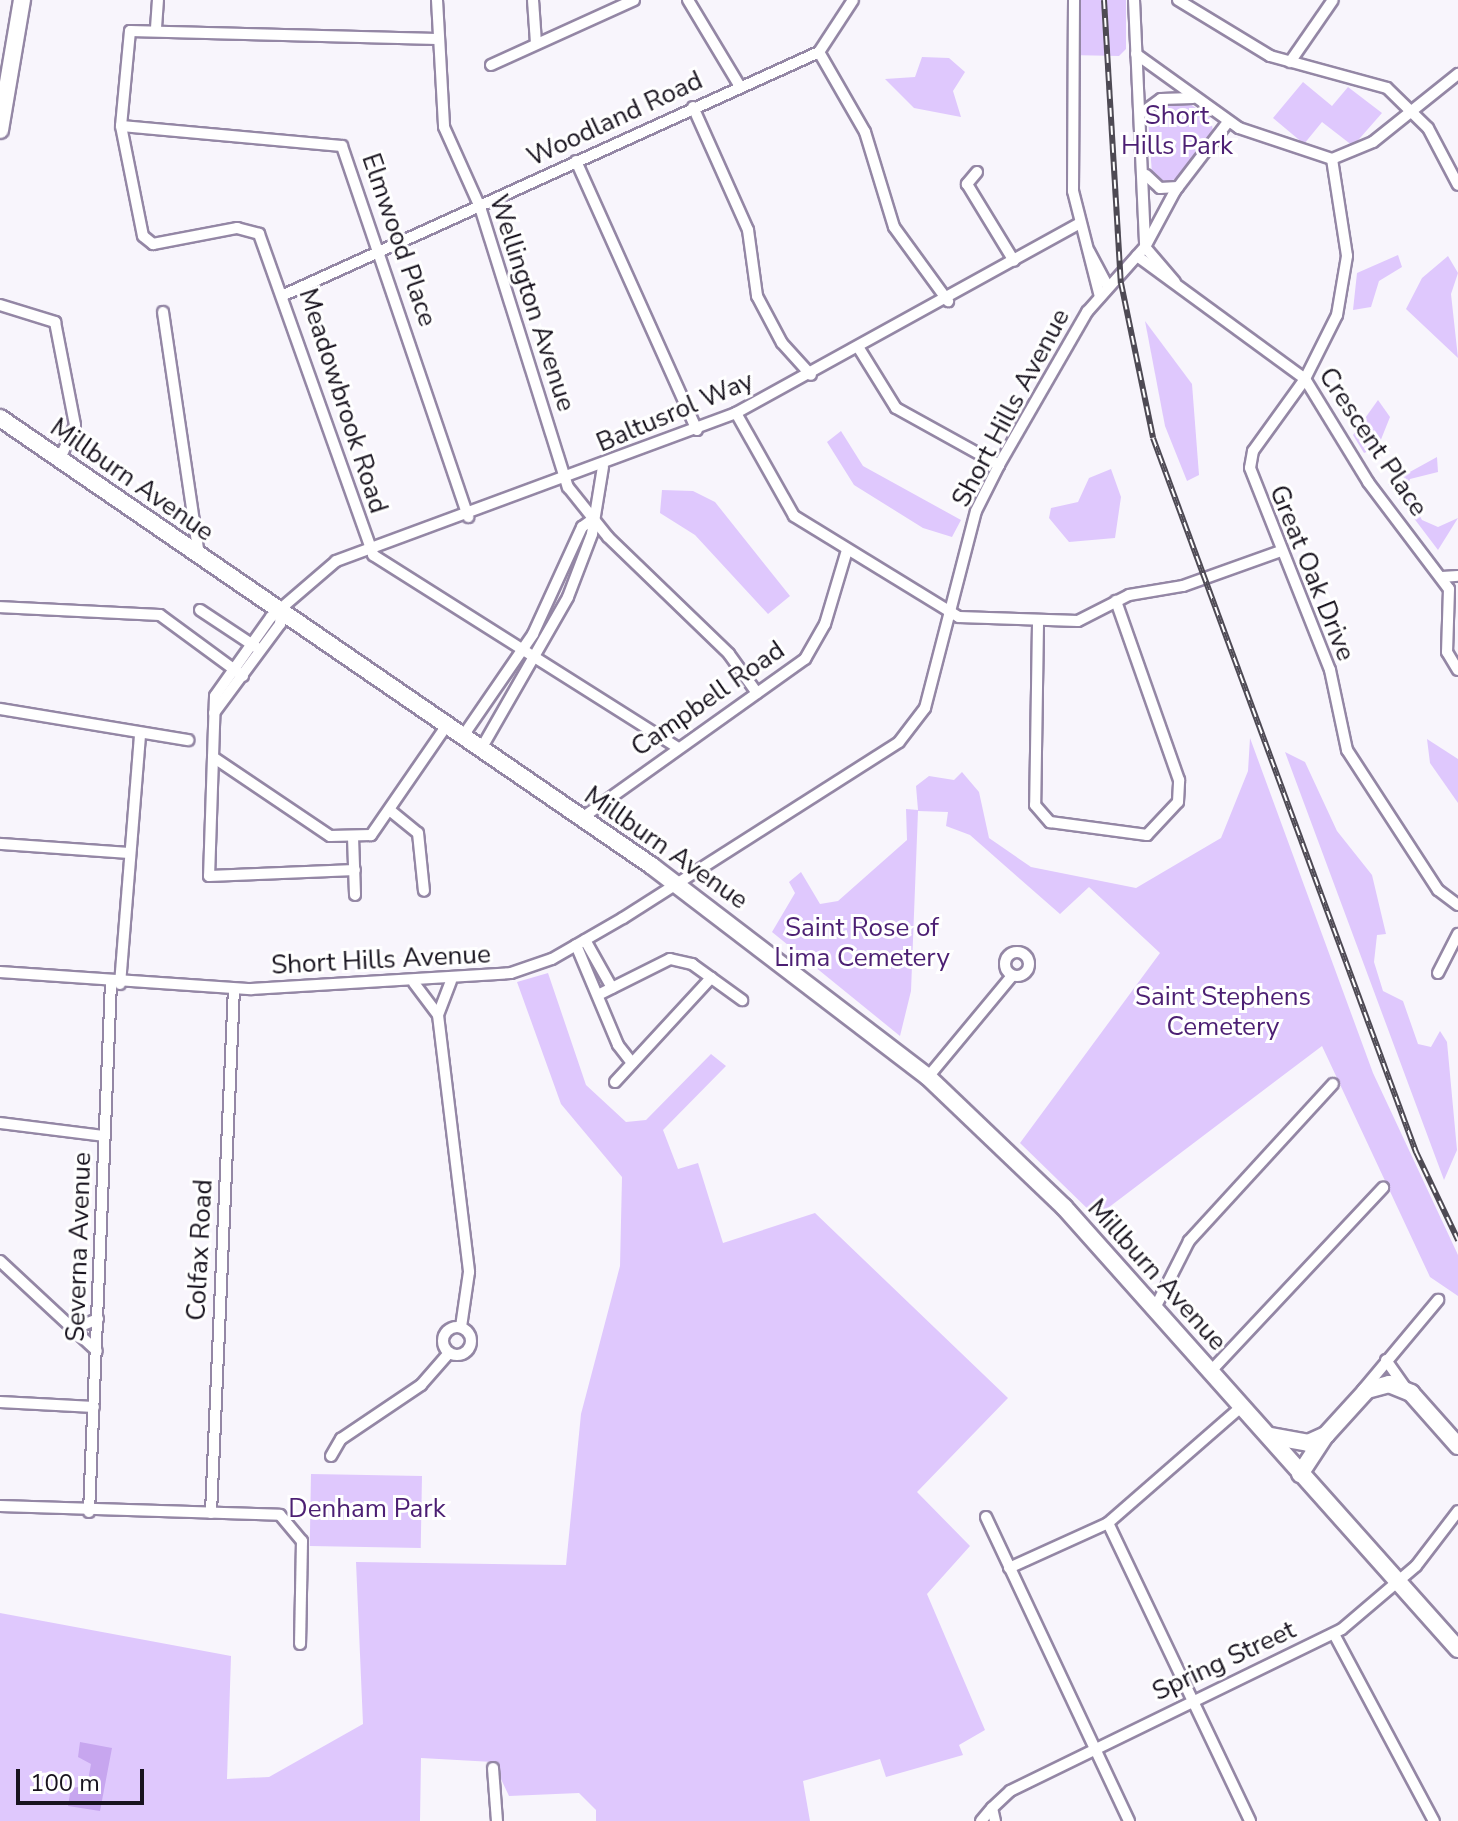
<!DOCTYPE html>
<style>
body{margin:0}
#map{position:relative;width:1458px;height:1821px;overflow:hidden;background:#f8f5fc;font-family:"Nunito Sans",sans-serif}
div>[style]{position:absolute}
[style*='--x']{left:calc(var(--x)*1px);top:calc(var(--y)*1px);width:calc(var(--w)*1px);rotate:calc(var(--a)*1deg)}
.green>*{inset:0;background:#dfc8fd;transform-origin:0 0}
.water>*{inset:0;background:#c7a6ef}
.roads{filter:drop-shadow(2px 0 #9487a5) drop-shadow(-2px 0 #9487a5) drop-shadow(0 2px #9487a5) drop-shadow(0 -2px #9487a5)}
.minor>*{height:10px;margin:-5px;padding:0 5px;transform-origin:5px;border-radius:5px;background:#fff}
.minor>.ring{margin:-5px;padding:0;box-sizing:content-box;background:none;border:10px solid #fff;border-radius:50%}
.primary>*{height:16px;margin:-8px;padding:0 8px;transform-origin:8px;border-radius:8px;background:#fff}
.rail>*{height:6px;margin-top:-3px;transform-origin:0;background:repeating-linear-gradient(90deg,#fff 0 9px,#4e4a54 0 18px);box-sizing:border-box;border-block:2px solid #4e4a54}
span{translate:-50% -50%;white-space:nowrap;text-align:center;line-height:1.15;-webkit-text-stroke:6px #fff;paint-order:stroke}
.park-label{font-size:26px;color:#4c1f73}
.street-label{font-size:26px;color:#18131e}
.scale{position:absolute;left:16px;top:1769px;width:128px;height:36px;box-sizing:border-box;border:4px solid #18131e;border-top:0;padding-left:10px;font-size:24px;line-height:28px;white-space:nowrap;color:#18131e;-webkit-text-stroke:6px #fff;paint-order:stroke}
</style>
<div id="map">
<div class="green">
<div style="clip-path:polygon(1068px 0,1126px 0,1126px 49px,1119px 56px,1068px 55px)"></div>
<div style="clip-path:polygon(922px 57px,949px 58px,965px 72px,953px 91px,961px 117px,914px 108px,885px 79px,915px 77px)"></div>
<div style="clip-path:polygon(1303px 82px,1332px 106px,1348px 87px,1382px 113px,1353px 146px,1322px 122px,1304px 144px,1273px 118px)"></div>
<div style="clip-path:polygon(1187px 102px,1211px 118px,1213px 132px,1179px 178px,1162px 183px,1152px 174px,1148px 118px,1158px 104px)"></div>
<div style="clip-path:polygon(1398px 255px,1402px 267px,1379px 281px,1371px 307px,1353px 310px,1357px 273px)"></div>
<div style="clip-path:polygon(1448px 256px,1458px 273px,1451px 294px,1458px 358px,1406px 309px,1422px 278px)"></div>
<div style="clip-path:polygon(1145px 321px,1192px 384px,1199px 475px,1187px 481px,1165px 426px)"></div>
<div style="clip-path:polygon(1378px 400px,1390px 417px,1378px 447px,1364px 453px,1353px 435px)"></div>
<div style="clip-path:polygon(841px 431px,863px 466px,961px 520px,952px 537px,923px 528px,854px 485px,827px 442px)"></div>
<div style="clip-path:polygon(1437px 457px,1438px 472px,1410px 479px,1406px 491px,1422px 520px,1438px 527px,1458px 518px,1438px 550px,1388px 484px)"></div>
<div style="clip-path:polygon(1111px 469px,1121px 497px,1115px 538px,1069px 542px,1049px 518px,1051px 508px,1078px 502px,1089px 478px)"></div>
<div style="clip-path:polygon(662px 490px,693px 491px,715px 502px,790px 596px,768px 614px,695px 535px,660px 513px)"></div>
<div style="clip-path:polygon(1250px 738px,1373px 1073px,1458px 1255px,1458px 1296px,1430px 1277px,1322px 1046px,1096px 1217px,1020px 1143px,1160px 953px,1089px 887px,1060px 914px,970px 835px,946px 826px,948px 812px,918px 811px,911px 991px,900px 1036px,772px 932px,795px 893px,789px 882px,801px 872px,820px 904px,838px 901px,907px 840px,906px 809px,918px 810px,916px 786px,929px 776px,954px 780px,962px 772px,979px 792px,989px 838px,1031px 867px,1136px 888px,1221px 838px,1248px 771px)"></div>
<div style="clip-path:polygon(1427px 739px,1458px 759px,1458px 803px,1430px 763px)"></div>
<div style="clip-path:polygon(1285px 752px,1305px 762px,1337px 831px,1372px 875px,1386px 934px,1377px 935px,1374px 962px,1383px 991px,1403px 1001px,1418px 1044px,1431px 1047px,1440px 1031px,1447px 1042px,1457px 1150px,1444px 1180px)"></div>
<div style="clip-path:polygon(548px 973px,586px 1085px,626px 1122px,646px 1120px,711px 1054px,726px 1066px,663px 1130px,678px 1169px,698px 1163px,723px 1243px,815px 1213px,1008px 1398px,917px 1492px,970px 1546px,927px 1594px,985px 1730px,959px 1745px,963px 1755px,886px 1777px,880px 1759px,803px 1781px,810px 1821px,596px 1821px,596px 1810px,579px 1793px,509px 1796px,493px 1762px,421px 1758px,420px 1821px,0 1821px,0 1613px,231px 1656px,227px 1779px,269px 1777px,363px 1724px,356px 1562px,566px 1565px,581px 1414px,620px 1266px,622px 1177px,561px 1104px,517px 982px)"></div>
<div style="left:311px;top:1474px;width:111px;height:72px;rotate:1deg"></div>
</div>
<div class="water">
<div style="clip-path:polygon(80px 1742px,112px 1748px,100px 1811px,68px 1806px,71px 1788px,87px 1786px,91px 1764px,78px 1757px)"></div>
</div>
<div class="roads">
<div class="minor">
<div style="--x:437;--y:0;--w:127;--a:86.8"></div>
<div style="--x:444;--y:127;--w:88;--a:65.8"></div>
<div style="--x:480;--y:207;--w:294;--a:72.6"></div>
<div style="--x:568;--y:487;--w:64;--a:51.3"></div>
<div style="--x:608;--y:537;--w:168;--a:44"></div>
<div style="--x:729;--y:654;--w:48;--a:54.3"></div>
<div style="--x:533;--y:0;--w:43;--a:86"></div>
<div style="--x:688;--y:0;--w:99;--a:59"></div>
<div style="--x:1074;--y:0;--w:191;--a:90.3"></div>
<div style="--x:1073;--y:191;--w:109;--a:75.7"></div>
<div style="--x:1134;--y:0;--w:245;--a:87.4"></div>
<div style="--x:1178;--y:0;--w:108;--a:31.3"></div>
<div style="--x:1270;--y:56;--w:121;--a:15.3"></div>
<div style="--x:1387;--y:88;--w:57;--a:44.3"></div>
<div style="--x:1428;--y:128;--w:64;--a:62.2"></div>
<div style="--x:156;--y:28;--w:28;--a:-86"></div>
<div style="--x:437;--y:39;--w:307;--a:-178.5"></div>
<div style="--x:130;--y:31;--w:95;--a:95.4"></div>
<div style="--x:121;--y:126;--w:112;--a:78.7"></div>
<div style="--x:143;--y:236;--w:13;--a:39"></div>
<div style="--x:153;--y:244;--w:86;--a:-10.8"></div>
<div style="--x:237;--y:228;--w:23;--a:15"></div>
<div style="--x:259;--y:234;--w:341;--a:70.4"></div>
<div style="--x:373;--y:555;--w:360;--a:32.3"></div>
<div style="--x:819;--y:52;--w:92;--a:60.1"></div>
<div style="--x:865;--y:132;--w:99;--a:73"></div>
<div style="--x:894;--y:227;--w:92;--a:53.9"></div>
<div style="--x:1136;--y:54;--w:127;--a:35.7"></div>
<div style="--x:1239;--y:128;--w:98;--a:18.4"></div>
<div style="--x:1332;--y:159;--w:44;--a:-22.5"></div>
<div style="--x:1373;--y:142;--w:109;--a:-38.7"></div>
<div style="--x:1290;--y:62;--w:75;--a:-55.3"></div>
<div style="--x:491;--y:65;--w:157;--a:-24.4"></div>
<div style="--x:693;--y:107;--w:135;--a:65.9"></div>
<div style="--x:748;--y:230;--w:67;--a:82.2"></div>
<div style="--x:757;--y:296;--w:53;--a:62"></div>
<div style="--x:782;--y:343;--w:43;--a:47.8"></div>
<div style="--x:1143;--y:112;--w:22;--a:-36"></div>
<div style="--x:1161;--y:99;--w:32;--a:-2"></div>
<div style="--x:121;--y:126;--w:222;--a:5.2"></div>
<div style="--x:342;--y:146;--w:392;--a:71.2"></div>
<div style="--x:1332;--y:159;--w:98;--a:81.2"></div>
<div style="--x:1347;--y:256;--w:60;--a:99.6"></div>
<div style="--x:1337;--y:315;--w:72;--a:116.6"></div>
<div style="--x:1305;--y:379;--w:89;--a:125.8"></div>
<div style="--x:1253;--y:451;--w:17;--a:100"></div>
<div style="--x:1250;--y:468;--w:217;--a:68.4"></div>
<div style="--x:1330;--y:670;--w:82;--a:78"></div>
<div style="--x:1347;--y:750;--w:167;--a:57"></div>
<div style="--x:1438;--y:890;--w:25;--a:37"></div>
<div style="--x:576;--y:161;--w:295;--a:65.8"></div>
<div style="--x:977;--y:172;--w:16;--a:130"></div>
<div style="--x:967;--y:184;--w:90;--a:58.6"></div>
<div style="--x:1146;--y:175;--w:19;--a:43"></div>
<div style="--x:1160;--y:188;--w:18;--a:-3"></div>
<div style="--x:1145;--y:247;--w:46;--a:49.4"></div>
<div style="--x:1089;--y:251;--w:40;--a:62"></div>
<div style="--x:1137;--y:256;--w:208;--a:36.2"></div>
<div style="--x:1305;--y:379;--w:121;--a:58.5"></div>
<div style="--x:1368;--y:482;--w:134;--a:52.9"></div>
<div style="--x:1449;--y:589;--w:63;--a:91.8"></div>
<div style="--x:1447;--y:652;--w:21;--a:59"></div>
<div style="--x:286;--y:294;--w:585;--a:-24.42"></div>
<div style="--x:819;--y:52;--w:62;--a:-56.8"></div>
<div style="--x:0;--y:305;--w:58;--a:17.2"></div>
<div style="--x:55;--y:322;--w:105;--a:79"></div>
<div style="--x:75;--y:425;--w:36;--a:114"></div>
<div style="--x:163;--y:312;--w:246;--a:81.6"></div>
<div style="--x:860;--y:350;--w:68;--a:58.2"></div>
<div style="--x:896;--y:408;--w:118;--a:29"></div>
<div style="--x:736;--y:413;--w:118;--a:60.6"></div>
<div style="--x:794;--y:516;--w:193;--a:31.5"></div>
<div style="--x:959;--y:617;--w:119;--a:1.9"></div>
<div style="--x:1078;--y:621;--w:57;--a:-27"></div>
<div style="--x:1129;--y:595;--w:55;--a:-9.5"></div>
<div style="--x:1183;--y:586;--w:101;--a:-19.7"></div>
<div style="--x:1442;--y:577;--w:16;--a:-4"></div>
<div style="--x:0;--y:607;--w:160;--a:2.9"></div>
<div style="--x:160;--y:615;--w:103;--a:36.3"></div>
<div style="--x:200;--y:610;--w:67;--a:33.5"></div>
<div style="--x:1038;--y:624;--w:181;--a:90.9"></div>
<div style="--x:1035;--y:805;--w:23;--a:49"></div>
<div style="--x:1050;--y:822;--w:98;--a:7.6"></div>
<div style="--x:1147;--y:835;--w:45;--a:-46.8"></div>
<div style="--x:1178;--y:802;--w:22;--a:-87"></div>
<div style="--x:1179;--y:780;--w:190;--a:-109.4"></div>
<div style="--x:0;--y:709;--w:191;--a:9.4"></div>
<div style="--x:214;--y:713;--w:111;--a:-53.4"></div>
<div style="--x:280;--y:624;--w:12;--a:-85"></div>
<div style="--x:447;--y:725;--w:134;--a:124.6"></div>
<div style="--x:371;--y:835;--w:41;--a:178.6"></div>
<div style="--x:330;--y:836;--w:141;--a:-146"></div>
<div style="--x:213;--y:757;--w:61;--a:-88.1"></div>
<div style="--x:215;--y:696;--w:97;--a:-54.7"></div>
<div style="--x:271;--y:617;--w:86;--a:-40.7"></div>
<div style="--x:336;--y:561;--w:427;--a:-20.3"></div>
<div style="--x:736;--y:413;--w:392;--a:-28.9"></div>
<div style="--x:463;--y:736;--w:124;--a:-55.5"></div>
<div style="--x:533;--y:634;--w:118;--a:-65.4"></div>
<div style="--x:582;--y:527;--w:14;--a:-36"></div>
<div style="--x:481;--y:749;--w:175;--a:-60.2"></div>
<div style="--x:568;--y:597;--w:67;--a:-69.1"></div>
<div style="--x:592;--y:534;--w:68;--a:-80.7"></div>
<div style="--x:213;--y:757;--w:119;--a:91.9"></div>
<div style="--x:209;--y:876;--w:146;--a:-2.4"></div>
<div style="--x:392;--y:812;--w:33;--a:39"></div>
<div style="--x:418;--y:833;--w:58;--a:84.1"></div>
<div style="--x:582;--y:818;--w:274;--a:-35.5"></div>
<div style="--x:805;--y:659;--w:40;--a:-60.3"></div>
<div style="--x:825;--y:624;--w:77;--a:-73.4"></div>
<div style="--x:353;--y:837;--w:58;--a:88"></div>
<div style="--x:0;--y:844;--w:128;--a:4"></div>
<div style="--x:585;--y:940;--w:55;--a:60.6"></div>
<div style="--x:576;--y:945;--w:108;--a:67.2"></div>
<div style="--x:618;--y:1045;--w:23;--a:52"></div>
<div class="ring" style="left:1005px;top:952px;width:14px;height:14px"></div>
<div style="--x:0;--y:972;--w:252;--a:3.9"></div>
<div style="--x:251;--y:989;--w:260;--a:-3.5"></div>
<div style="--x:511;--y:973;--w:43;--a:-18.9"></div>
<div style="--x:552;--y:959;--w:82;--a:-30"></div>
<div style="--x:623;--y:918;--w:327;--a:-32.5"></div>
<div style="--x:899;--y:742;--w:43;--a:-52.6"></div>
<div style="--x:925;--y:708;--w:203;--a:-75.5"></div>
<div style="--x:976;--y:511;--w:51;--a:-63.4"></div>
<div style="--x:999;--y:465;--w:177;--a:-60.1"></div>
<div style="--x:1087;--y:312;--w:87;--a:-48.3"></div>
<div style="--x:1145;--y:247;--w:64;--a:-61.8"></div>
<div style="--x:1175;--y:191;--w:87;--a:-52.5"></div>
<div style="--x:1438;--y:973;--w:44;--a:-62.9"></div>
<div style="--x:451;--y:981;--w:36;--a:111"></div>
<div style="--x:438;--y:1015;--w:259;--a:83.1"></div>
<div style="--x:469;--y:1272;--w:56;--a:98.3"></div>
<div style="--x:414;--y:983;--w:40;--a:53"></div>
<div style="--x:120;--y:984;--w:252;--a:-85.4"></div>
<div style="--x:602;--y:993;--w:76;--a:-26.6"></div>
<div style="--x:670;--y:959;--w:23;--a:13"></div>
<div style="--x:692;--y:964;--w:62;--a:35.8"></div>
<div style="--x:928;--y:1077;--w:131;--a:-50.3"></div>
<div style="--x:615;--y:1082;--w:142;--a:-47.3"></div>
<div style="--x:0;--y:1123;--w:105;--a:7.1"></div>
<div style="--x:0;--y:1261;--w:132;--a:42.9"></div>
<div style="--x:1155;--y:1308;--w:75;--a:-63.1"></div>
<div style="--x:1189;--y:1241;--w:213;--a:-47.5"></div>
<div class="ring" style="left:443px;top:1327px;width:18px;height:18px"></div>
<div style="--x:73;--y:1329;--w:27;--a:-22"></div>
<div style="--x:1386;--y:1360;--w:35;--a:55"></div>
<div style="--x:1210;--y:1372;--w:253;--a:-46.8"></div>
<div style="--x:1362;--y:1391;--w:119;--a:-50.1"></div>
<div style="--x:0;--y:1402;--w:94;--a:3"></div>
<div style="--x:331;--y:1456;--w:20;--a:-60"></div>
<div style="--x:341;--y:1439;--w:97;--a:-34"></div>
<div style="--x:421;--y:1385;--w:43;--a:-48.8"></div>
<div style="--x:0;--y:1506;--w:280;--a:1.8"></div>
<div style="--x:280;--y:1515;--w:34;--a:50"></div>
<div style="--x:302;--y:1541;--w:103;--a:91.1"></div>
<div style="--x:89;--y:1512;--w:529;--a:-87.62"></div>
<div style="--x:211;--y:1513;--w:525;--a:-87.49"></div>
<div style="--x:986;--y:1517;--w:336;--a:64.8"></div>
<div style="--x:1108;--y:1523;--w:330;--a:64.5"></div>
<div style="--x:1009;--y:1568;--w:109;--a:-24.4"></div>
<div style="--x:1108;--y:1523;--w:178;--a:-41.1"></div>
<div style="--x:1334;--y:1634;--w:212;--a:61.9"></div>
<div style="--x:493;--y:1768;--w:53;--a:85.7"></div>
<div style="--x:981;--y:1821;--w:17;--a:-50"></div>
<div style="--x:995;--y:1821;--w:13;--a:-103"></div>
<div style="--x:992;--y:1808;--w:25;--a:-43"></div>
<div style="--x:1010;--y:1791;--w:369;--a:-26"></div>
<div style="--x:1342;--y:1629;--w:97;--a:-40.4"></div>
<div style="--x:1416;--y:1566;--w:69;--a:-52.6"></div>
</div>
<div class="primary">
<div style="--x:0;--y:130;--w:132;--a:-80.4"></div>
<div style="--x:0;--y:418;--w:791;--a:34.49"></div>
<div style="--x:652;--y:866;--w:347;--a:37.4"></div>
<div style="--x:928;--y:1077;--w:188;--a:43.7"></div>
<div style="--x:1064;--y:1207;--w:592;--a:48.29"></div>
<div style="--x:1270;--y:1436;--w:39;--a:10"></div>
<div style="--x:1308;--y:1443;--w:20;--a:-24"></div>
<div style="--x:1326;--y:1435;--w:61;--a:-47.7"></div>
<div style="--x:1367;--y:1390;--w:23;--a:-15"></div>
<div style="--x:1389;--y:1384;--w:24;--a:22"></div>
<div style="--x:1411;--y:1393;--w:71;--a:48.4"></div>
<div style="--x:1300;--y:1474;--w:45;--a:-56.7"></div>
</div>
</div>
<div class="rail">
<div style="--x:1104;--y:0;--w:284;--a:86.6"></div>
<div style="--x:1121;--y:283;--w:158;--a:78.3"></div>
<div style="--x:1153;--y:438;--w:761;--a:69.78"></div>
<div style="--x:1416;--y:1152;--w:98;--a:64.5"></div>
</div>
<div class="park-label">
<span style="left:1177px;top:131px">Short<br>Hills Park</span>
<span style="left:862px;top:943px">Saint Rose of<br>Lima Cemetery</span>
<span style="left:1223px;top:1012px">Saint Stephens<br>Cemetery</span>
<span style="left:367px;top:1509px">Denham Park</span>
</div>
<div class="street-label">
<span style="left:615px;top:119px;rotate:-25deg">Woodland Road</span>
<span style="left:399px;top:240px;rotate:71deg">Elmwood Place</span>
<span style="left:532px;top:303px;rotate:72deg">Wellington Avenue</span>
<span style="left:343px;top:401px;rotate:72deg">Meadowbrook Road</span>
<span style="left:1011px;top:408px;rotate:-62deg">Short Hills Avenue</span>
<span style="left:675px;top:412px;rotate:-23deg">Baltusrol Way</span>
<span style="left:1373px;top:442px;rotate:56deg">Crescent Place</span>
<span style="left:132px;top:480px;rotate:35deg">Millburn Avenue</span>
<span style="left:1312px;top:573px;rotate:68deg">Great Oak Drive</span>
<span style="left:708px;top:699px;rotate:-35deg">Campbell Road</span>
<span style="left:666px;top:848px;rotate:35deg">Millburn Avenue</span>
<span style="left:381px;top:960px;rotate:-3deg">Short Hills Avenue</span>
<span style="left:79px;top:1247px;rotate:-88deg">Severna Avenue</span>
<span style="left:200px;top:1250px;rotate:-87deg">Colfax Road</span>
<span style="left:1157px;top:1275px;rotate:48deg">Millburn Avenue</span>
<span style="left:1224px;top:1661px;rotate:-25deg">Spring Street</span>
</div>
<div class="scale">100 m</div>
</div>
